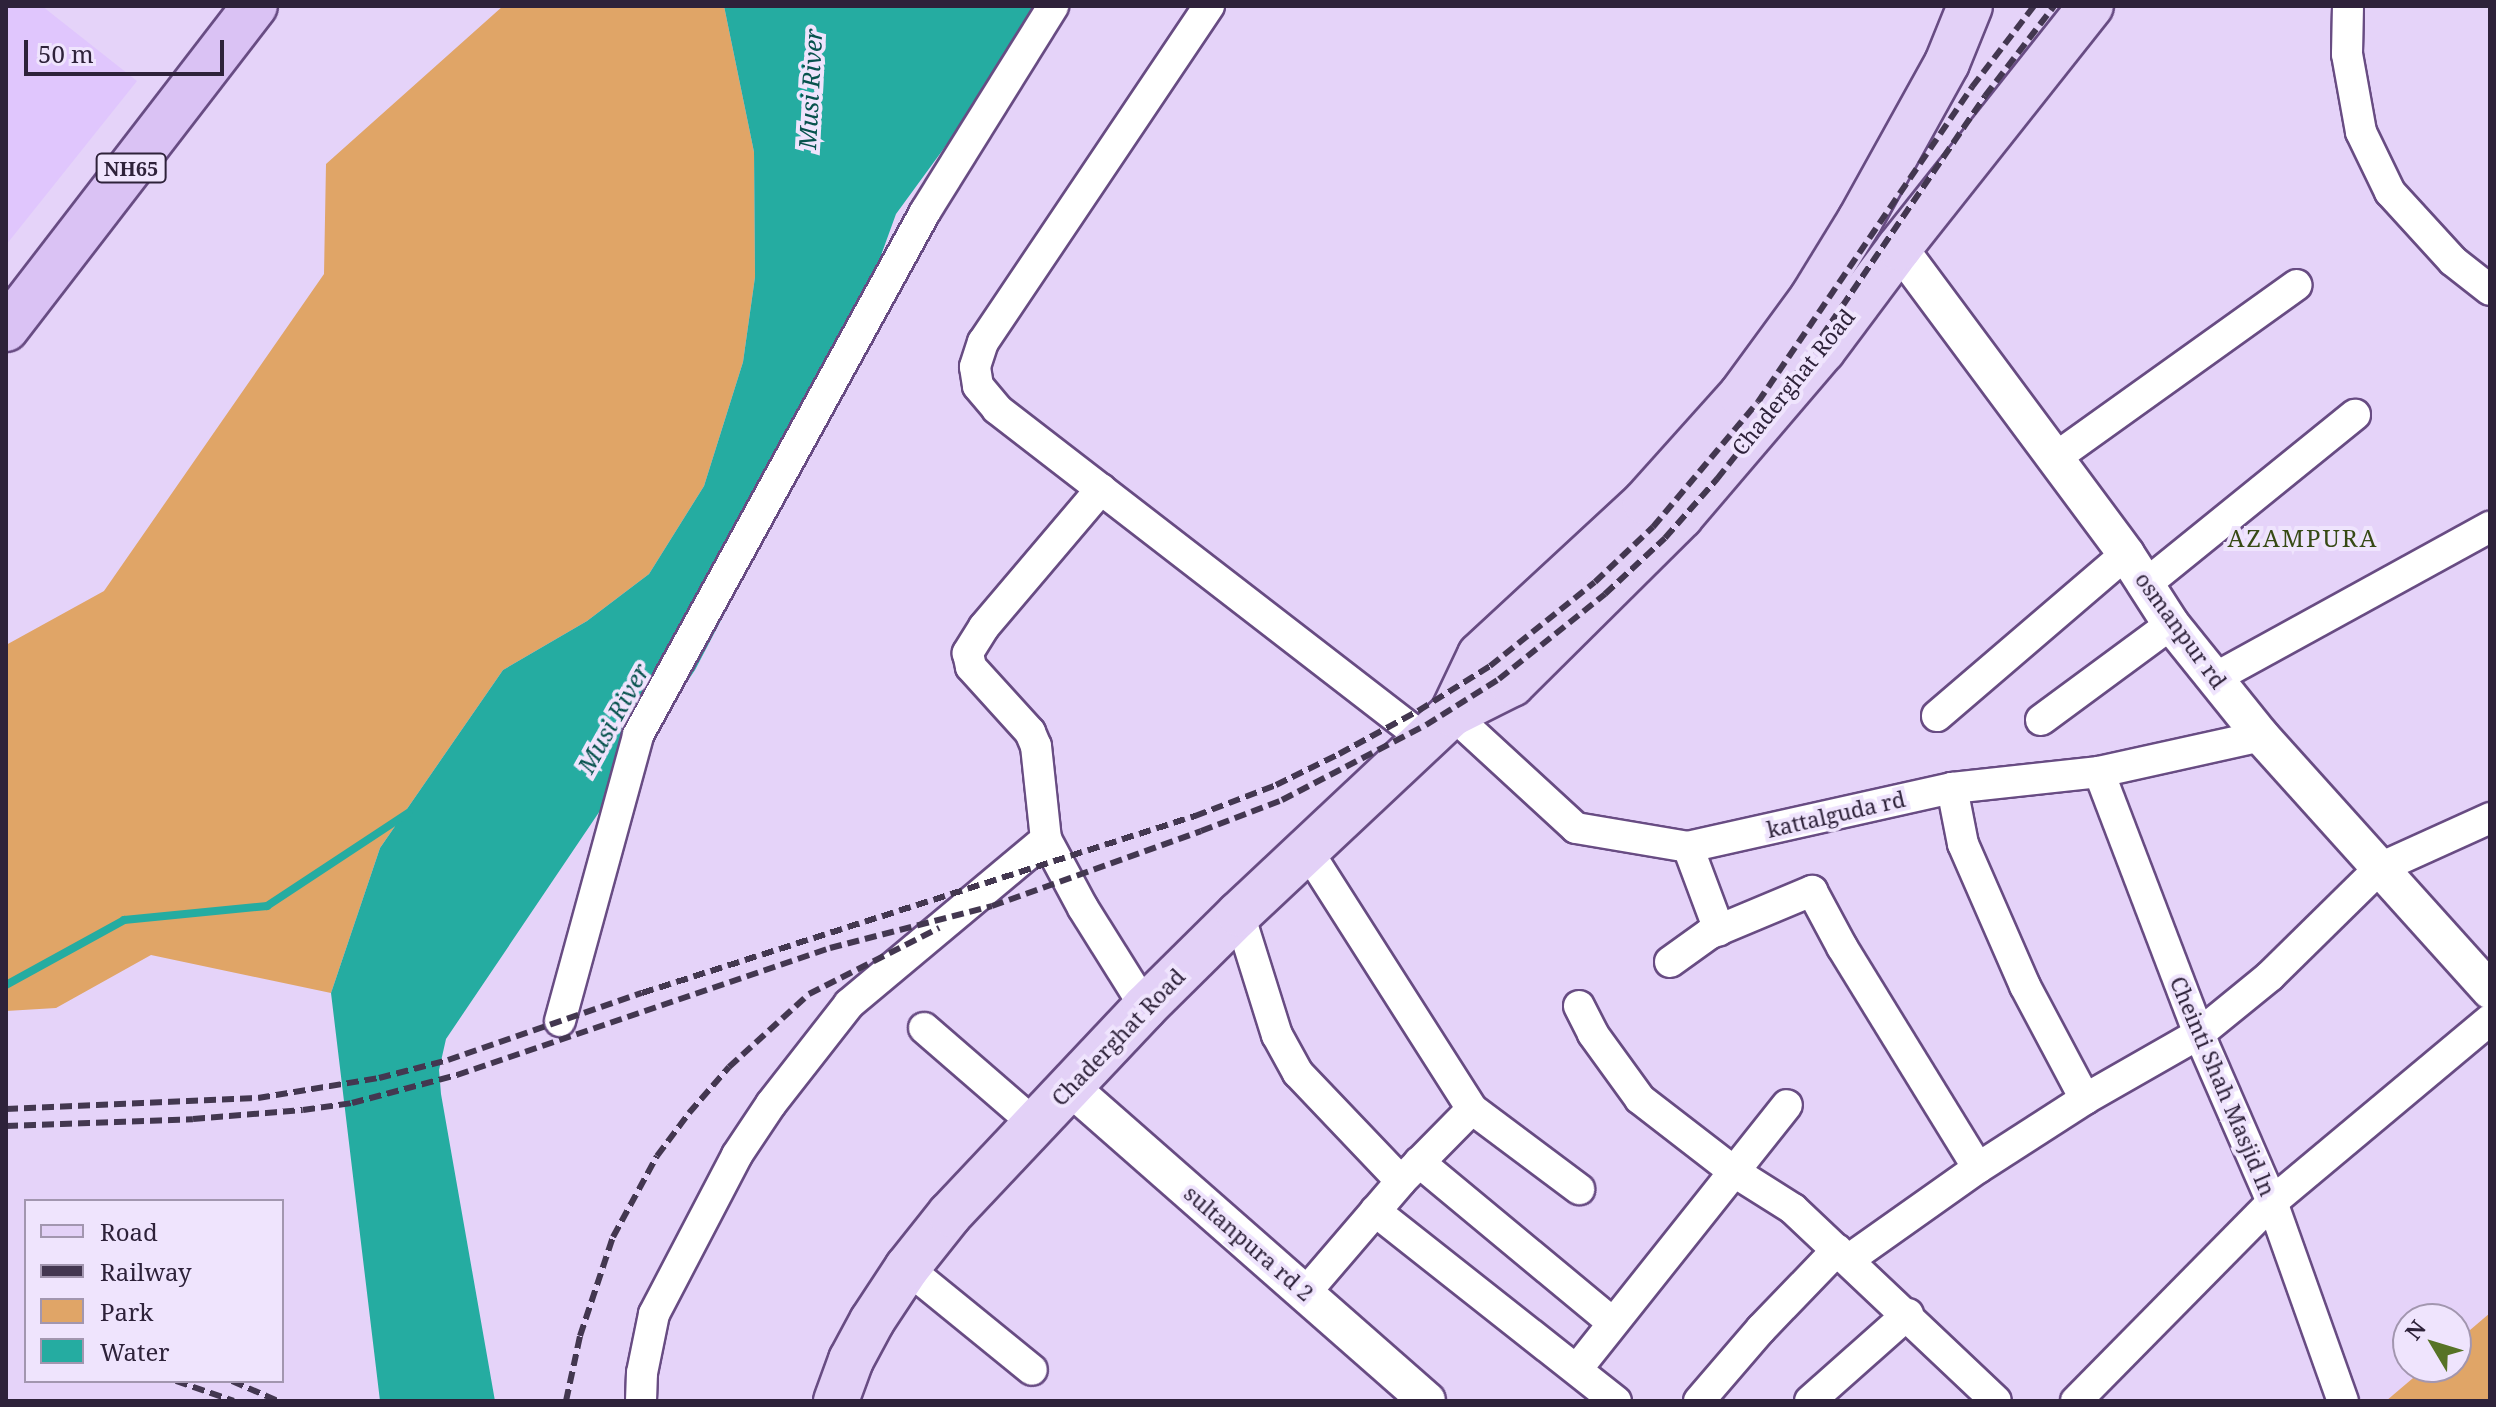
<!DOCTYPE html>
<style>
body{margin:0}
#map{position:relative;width:2496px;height:1407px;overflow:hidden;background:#e5d3f9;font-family:"Noto Serif",serif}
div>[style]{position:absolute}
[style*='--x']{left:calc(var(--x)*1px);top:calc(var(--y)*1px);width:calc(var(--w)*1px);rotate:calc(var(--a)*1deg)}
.built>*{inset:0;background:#e0c6fd}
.green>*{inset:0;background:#e0a567}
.water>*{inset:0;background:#25aca1}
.stream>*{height:8px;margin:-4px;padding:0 4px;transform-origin:4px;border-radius:4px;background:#25aca1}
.roads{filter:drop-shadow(2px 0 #684c83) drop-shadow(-2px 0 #684c83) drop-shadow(0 2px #684c83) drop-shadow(0 -2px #684c83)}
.minor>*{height:30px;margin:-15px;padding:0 15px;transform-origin:15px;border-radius:15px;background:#fff}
.tertiary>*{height:36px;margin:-18px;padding:0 18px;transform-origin:18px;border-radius:18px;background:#fff}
.primary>*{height:44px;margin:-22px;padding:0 22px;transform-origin:22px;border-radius:22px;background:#e3d1f7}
.trunk>*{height:44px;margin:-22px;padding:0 22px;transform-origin:22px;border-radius:22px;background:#dac2f4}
.rail>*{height:6px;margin-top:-3px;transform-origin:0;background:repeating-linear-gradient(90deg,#433750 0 12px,transparent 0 18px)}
span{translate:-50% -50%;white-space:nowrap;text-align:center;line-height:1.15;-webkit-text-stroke:8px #efe4fd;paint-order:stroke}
.shield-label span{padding:2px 6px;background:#efe4fd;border:2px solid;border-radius:6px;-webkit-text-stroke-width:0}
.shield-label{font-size:20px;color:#2e223a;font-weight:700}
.street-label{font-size:22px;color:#2e223a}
.water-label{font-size:24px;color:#07524d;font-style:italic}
.neighbourhood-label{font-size:24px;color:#374a15;letter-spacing:2px}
.frame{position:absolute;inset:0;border:8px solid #2e223a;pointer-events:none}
.legend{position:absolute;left:24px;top:1199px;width:260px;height:184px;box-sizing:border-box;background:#efe4fd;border:2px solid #a296af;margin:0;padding:10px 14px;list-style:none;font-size:24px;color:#2e223a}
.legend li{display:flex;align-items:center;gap:16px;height:40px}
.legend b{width:40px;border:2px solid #a296af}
.north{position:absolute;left:2392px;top:1303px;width:80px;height:80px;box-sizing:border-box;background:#efe4fd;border:2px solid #a296af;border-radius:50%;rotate:308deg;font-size:22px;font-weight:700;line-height:32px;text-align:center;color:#2e223a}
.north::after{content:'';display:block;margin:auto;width:28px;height:36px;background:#577326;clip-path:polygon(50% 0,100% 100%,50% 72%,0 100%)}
.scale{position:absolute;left:24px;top:40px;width:200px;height:36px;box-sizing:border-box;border:4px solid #2e223a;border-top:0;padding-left:10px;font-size:24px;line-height:28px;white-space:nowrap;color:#2e223a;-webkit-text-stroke:6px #efe4fd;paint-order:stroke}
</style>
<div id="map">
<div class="built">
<div style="clip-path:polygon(6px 6px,42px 6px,137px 81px,6px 245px)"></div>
</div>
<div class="green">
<div style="clip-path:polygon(503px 6px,724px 6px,754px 152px,755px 277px,743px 362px,704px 486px,649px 574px,587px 621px,503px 670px,380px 848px,331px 993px,151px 955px,56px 1008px,6px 1011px,6px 645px,104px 591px,324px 274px,326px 164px)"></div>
<div style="clip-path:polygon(2490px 1313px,2490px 1401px,2386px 1401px,2426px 1367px,2456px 1367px,2456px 1342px)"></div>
</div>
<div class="water">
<div style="clip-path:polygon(724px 6px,1068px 6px,950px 140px,896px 214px,838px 374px,773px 521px,695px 670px,446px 1039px,439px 1070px,441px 1094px,495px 1401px,380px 1401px,331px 993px,380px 848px,503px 670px,587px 621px,649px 574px,704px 486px,743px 362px,755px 277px,754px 152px)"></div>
</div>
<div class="stream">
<div style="--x:6;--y:985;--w:135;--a:-28.8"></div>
<div style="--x:124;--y:920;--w:144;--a:-5.6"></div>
<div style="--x:267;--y:906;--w:169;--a:-33.4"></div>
</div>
<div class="roads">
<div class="minor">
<div style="--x:1209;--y:6;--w:405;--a:123.9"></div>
<div style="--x:983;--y:342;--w:26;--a:108"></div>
<div style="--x:975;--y:367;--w:19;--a:81"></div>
<div style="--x:978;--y:386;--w:30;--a:50"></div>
<div style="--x:997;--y:409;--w:540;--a:37.7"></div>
<div style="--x:2348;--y:6;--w:48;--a:91.2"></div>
<div style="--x:2347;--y:54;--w:79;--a:79.8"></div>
<div style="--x:2361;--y:132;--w:67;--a:64.2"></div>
<div style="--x:2390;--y:192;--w:93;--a:47.6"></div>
<div style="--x:2453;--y:261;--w:47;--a:38.1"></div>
<div style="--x:2055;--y:458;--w:297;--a:-35.6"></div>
<div style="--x:1101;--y:489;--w:181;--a:130.3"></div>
<div style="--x:984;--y:627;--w:31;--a:122"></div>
<div style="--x:968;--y:653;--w:14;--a:78"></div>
<div style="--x:971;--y:667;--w:88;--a:47.8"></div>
<div style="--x:1030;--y:732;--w:15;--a:67"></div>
<div style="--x:1036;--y:746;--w:94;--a:83.9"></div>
<div style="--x:1046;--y:839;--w:78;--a:61.8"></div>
<div style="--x:1083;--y:908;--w:117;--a:57.9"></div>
<div style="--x:2146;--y:584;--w:269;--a:-39"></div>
<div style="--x:2215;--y:678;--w:314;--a:-28.8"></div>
<div style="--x:1452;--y:714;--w:168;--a:42.6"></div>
<div style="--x:1576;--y:828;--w:114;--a:9.6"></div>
<div style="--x:1688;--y:847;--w:271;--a:-12.6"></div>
<div style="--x:1952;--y:788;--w:148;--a:-6.2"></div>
<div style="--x:2099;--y:772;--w:166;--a:-12.5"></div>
<div style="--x:1937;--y:716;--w:249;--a:-40.6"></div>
<div style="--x:2041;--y:720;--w:162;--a:-36.4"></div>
<div style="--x:2099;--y:772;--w:280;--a:69.1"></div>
<div style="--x:2199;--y:1034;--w:183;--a:66.5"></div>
<div style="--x:2272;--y:1202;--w:211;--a:70.4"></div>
<div style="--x:1952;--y:788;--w:57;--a:78.9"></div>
<div style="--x:1963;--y:844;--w:155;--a:66.4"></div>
<div style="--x:2025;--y:986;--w:128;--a:62"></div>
<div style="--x:1688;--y:847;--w:89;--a:69.5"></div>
<div style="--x:1307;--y:850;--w:307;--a:57.5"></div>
<div style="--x:1472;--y:1109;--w:134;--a:36.8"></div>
<div style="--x:1239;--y:914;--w:127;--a:72.6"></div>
<div style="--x:1277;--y:1035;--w:43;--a:61.1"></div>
<div style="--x:1298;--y:1073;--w:149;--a:46.4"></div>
<div style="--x:1670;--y:962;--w:48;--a:-35.7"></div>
<div style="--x:1709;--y:934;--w:112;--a:-22.7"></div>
<div style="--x:1812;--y:891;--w:64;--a:61.8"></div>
<div style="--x:1842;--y:947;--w:259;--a:58.4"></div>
<div style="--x:1579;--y:1006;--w:31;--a:63"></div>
<div style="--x:1593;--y:1034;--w:80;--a:54.1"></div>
<div style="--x:1640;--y:1099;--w:118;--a:37.7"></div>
<div style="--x:1733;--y:1171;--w:71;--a:32.3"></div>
<div style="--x:1793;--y:1209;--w:279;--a:43.4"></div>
<div style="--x:560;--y:1021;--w:296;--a:-74.7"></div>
<div style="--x:638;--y:735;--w:597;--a:-61.24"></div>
<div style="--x:925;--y:212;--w:243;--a:-58.1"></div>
<div style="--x:924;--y:1028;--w:147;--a:40.9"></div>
<div style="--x:1419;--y:1162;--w:251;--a:39.7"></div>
<div style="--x:1375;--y:1211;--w:307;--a:38.3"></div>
<div style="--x:1848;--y:1260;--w:159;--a:-35.3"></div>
<div style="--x:1978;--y:1168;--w:127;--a:-32.8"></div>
<div style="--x:2085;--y:1099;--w:131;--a:-29.7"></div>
<div style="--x:2199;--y:1034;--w:92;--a:-39.2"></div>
<div style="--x:2270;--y:976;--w:154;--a:-44.5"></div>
<div style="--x:2380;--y:868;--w:121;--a:-24.4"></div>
<div style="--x:907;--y:1268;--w:161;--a:39.2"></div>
<div style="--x:1306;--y:1292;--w:146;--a:-49.4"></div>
<div style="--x:1401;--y:1181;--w:101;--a:-45.4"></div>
<div style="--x:1577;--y:1369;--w:337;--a:-51.5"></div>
<div style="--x:641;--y:1401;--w:28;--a:-88"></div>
<div style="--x:642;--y:1373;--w:60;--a:-78.5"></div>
<div style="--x:654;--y:1314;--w:179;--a:-62.4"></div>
<div style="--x:737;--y:1155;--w:61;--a:-56.3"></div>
<div style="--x:771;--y:1104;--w:127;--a:-52"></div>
<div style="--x:849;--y:1004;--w:257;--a:-39.9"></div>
<div style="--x:1699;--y:1401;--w:95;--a:-49.3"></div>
<div style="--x:1761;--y:1329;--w:110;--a:-46.1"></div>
<div style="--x:1810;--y:1401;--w:131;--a:-41.6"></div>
<div style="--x:2076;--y:1401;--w:279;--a:-45.4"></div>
<div style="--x:2272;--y:1202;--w:284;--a:-39.9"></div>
</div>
<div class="tertiary">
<div style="--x:1899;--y:248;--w:381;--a:53.4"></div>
<div style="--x:2126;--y:554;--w:83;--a:57.3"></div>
<div style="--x:2171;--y:624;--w:144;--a:51.2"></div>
<div style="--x:2261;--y:736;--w:342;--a:48"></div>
<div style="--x:1070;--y:1087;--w:475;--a:41.3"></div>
</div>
<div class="primary">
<div style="--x:1452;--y:714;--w:65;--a:-64.6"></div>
<div style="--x:1480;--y:655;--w:225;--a:-42.8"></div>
<div style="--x:1645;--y:502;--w:144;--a:-48.1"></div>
<div style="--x:1741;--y:395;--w:120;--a:-53.8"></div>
<div style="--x:1812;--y:298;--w:92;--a:-58.4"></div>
<div style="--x:1860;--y:220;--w:179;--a:-61"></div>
<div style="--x:1947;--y:63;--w:61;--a:-68"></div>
<div style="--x:836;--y:1401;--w:44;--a:-69.9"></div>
<div style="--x:851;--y:1360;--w:44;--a:-61.7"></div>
<div style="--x:872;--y:1321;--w:64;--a:-56.6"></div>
<div style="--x:907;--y:1268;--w:69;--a:-51.5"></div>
<div style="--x:950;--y:1214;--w:284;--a:-46.7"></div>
<div style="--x:1145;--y:1007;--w:132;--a:-44.7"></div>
<div style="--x:1239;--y:914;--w:292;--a:-43.2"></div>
<div style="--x:1452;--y:714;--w:67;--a:-26.6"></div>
<div style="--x:1512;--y:684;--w:238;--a:-44.8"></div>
<div style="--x:1681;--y:516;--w:218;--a:-49.5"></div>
<div style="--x:1823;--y:350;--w:127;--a:-53.3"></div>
<div style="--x:1899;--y:248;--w:309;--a:-51.6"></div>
</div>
<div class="trunk">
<div style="--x:6;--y:329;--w:408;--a:-52.4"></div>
</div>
</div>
<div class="rail">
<div style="--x:6;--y:1109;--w:252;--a:-2.5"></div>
<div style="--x:258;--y:1098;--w:123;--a:-9.4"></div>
<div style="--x:379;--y:1078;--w:71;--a:-14.6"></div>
<div style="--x:448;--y:1060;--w:205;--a:-19.1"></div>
<div style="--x:642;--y:993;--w:581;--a:-17.75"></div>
<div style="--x:1195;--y:816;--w:87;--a:-20.9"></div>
<div style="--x:1276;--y:785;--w:70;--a:-26.2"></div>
<div style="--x:1339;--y:754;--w:90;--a:-28.6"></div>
<div style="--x:1418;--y:711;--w:85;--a:-32"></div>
<div style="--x:1490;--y:666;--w:134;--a:-38.7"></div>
<div style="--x:1595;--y:582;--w:80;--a:-43.5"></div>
<div style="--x:1653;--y:527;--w:163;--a:-50"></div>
<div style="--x:1758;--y:402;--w:381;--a:-55.8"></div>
<div style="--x:1972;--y:87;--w:102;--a:-52.6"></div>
<div style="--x:6;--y:1126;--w:187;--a:-2.1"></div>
<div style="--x:193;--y:1119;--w:110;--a:-4.7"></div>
<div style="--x:303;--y:1110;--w:49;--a:-8.1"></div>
<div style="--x:352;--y:1103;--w:109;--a:-14.9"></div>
<div style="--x:457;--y:1075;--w:394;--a:-18.8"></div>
<div style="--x:830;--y:948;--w:167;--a:-14.5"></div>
<div style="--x:992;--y:906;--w:222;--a:-19.7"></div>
<div style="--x:1201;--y:831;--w:87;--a:-20.9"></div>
<div style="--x:1282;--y:800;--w:162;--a:-27.5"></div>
<div style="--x:1426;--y:725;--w:86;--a:-32.2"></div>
<div style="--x:1499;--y:679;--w:136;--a:-38.7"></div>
<div style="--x:1605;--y:594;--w:82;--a:-43"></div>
<div style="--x:1665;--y:538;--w:79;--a:-48.6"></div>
<div style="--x:1717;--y:479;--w:87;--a:-51.5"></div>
<div style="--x:1771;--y:411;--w:381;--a:-55.8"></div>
<div style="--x:1985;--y:96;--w:113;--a:-52.5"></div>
<div style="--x:176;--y:1381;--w:61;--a:19"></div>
<div style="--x:232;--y:1381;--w:50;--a:23.5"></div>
<div style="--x:566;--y:1401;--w:66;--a:-77.8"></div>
<div style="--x:580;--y:1336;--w:104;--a:-71.6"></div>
<div style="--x:613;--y:1237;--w:92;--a:-61.5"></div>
<div style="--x:657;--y:1156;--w:54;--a:-53.3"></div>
<div style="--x:689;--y:1113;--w:61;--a:-49"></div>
<div style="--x:729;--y:1067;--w:108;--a:-42.4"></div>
<div style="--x:809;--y:994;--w:146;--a:-26.9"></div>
</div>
<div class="shield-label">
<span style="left:131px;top:168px">NH65</span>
</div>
<div class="street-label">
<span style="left:1793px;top:382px;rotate:-51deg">Chaderghat Road</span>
<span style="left:2181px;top:630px;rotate:54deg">osmanpur rd</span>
<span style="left:1836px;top:814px;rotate:-13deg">kattalguda rd</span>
<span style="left:1118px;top:1037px;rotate:-46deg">Chaderghat Road</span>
<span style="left:2223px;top:1086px;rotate:67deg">Cheinti Shah Masjid ln</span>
<span style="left:1249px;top:1243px;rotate:41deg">sultanpura rd 2</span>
</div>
<div class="water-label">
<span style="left:810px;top:89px;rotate:-87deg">Musi River</span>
<span style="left:613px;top:718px;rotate:-61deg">Musi River</span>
</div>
<div class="neighbourhood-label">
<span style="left:2303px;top:538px">AZAMPURA</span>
</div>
<div class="frame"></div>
<ul class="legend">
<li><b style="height:10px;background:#e3d1f7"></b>Road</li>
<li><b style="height:10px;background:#433750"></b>Railway</li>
<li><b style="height:22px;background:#e0a567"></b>Park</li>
<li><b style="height:22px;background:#25aca1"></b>Water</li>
</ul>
<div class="north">N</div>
<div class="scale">50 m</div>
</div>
